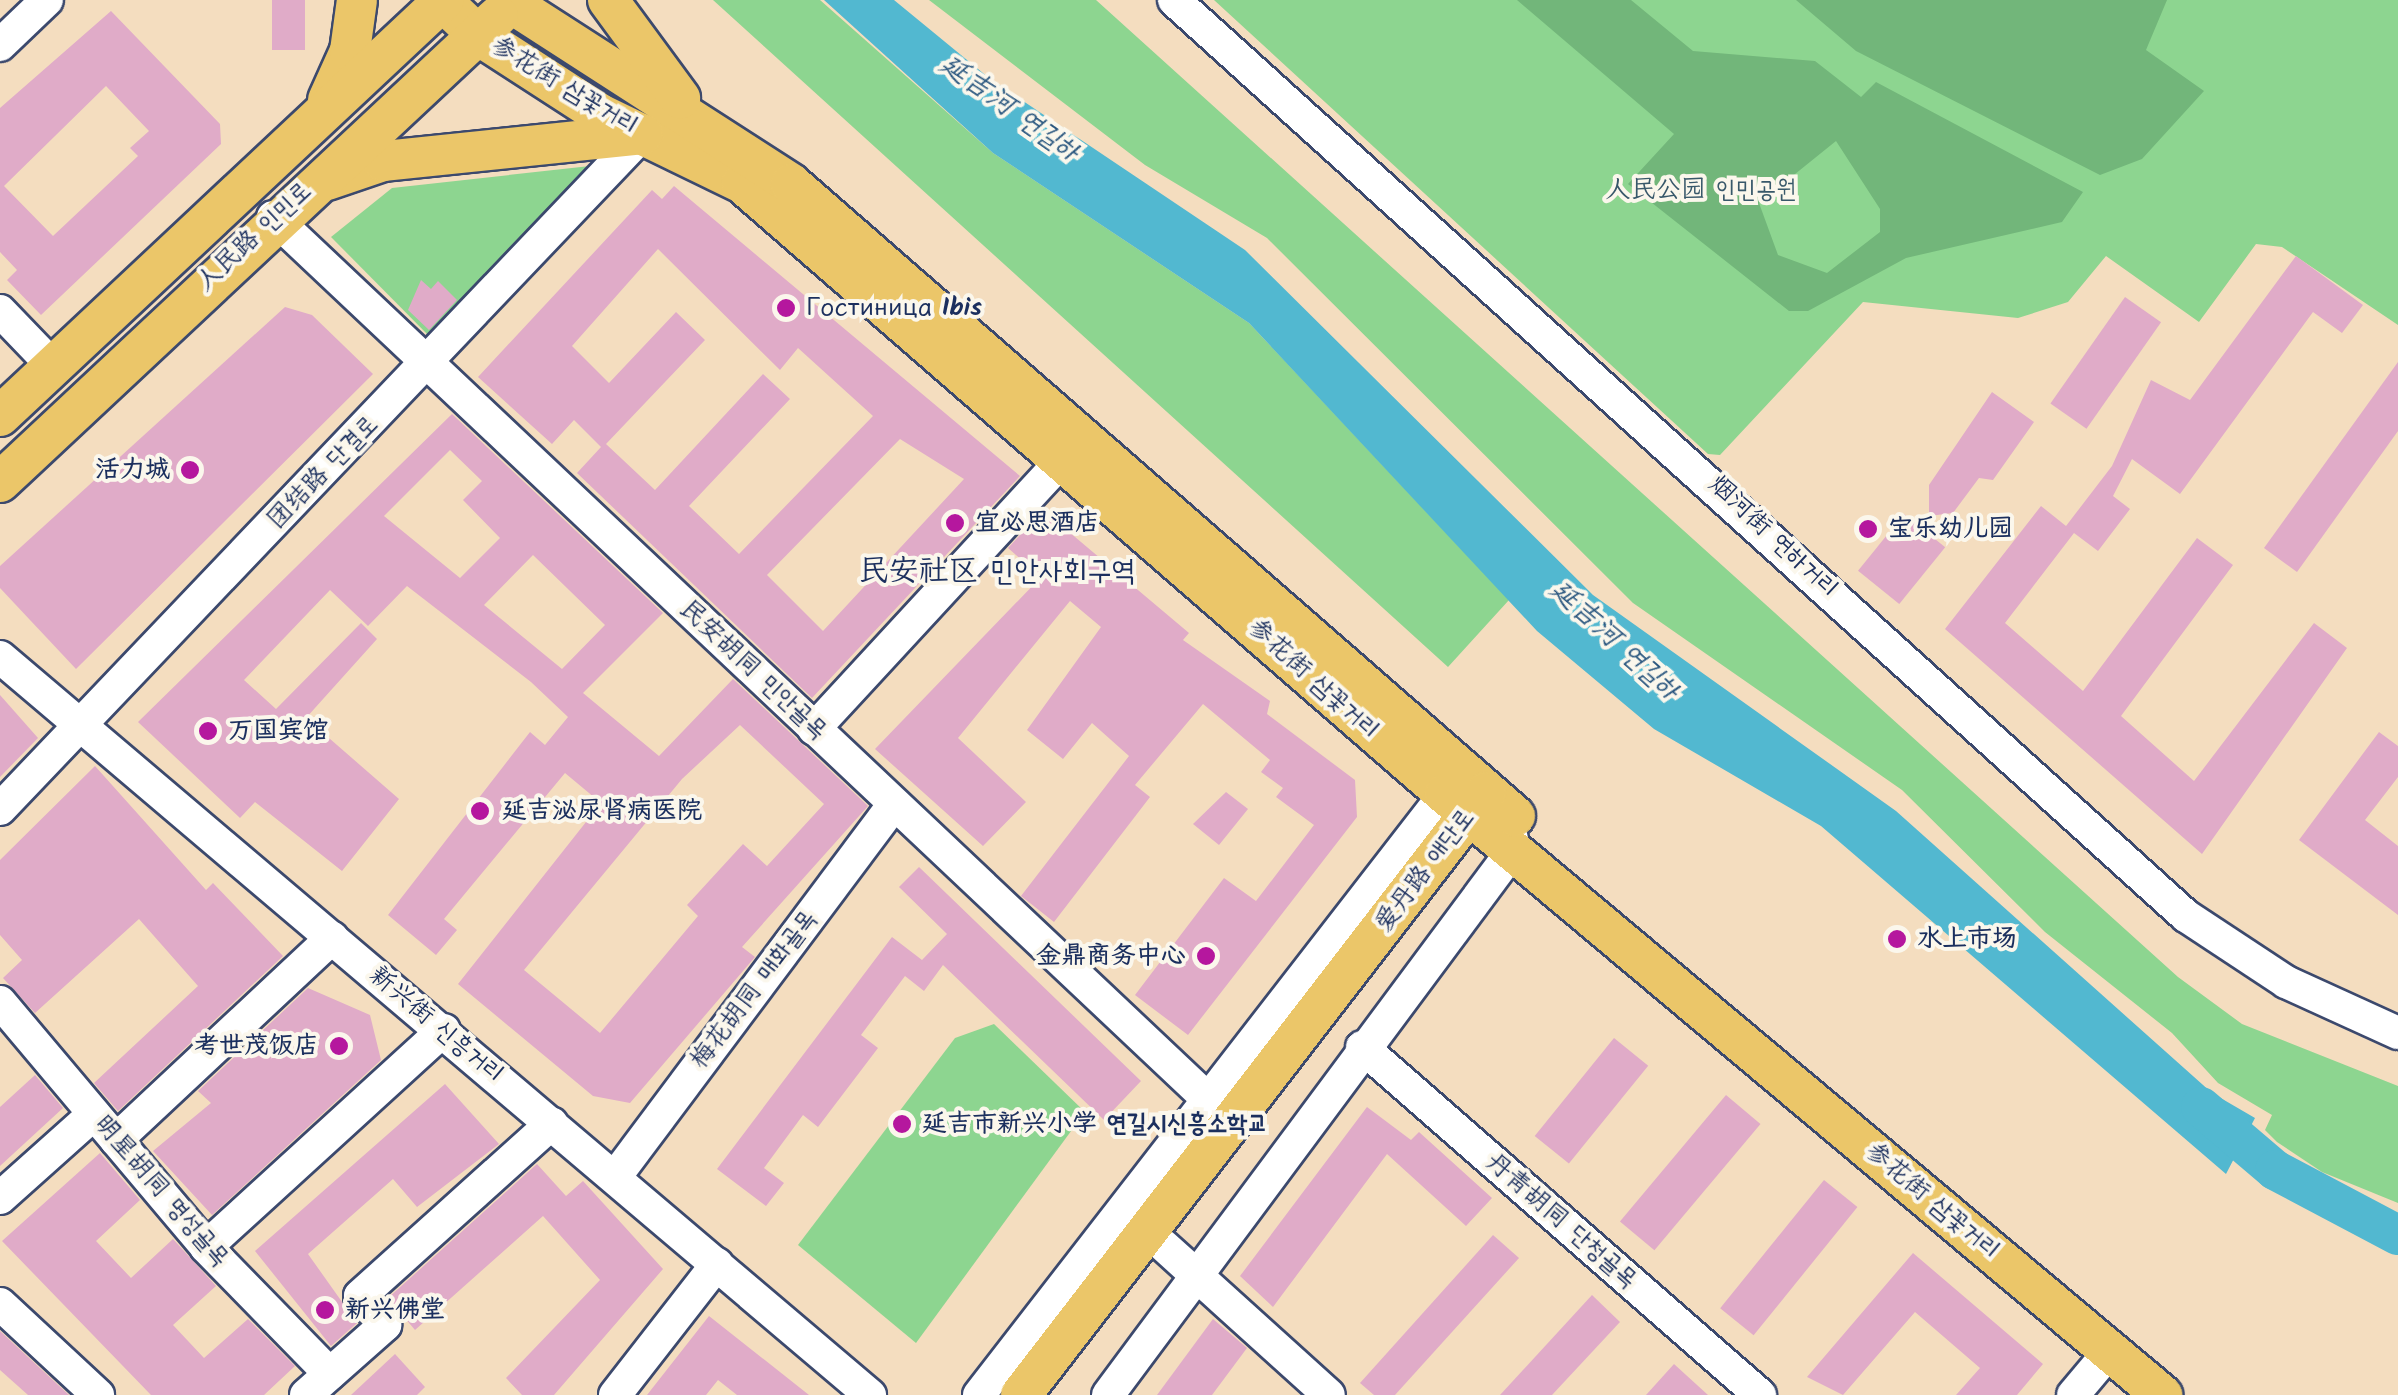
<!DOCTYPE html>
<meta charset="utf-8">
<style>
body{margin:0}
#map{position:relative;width:2398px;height:1395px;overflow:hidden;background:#f4ddbf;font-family:Kalam,"LXGW WenKai TC","Poor Story",sans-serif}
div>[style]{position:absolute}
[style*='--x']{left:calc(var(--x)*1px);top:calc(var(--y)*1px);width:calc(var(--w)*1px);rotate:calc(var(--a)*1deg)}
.green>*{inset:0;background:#8dd590}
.forest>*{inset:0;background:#72b67a}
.water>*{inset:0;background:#52b8d0}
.river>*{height:40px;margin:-20px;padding:0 20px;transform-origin:20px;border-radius:20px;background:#52b8d0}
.building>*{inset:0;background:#e0abc8;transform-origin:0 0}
.roads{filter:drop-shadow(2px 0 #3c496d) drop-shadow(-2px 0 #3c496d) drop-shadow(0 2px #3c496d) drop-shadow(0 -2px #3c496d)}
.minor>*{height:32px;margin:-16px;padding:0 16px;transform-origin:16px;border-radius:16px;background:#fff}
.major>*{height:40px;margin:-20px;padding:0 20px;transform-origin:20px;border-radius:20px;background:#ebc669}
.dots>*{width:28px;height:28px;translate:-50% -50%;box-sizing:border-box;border:5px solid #fbf7ec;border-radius:50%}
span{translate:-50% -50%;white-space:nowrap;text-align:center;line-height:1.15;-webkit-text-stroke:8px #fbf7ec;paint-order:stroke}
.street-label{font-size:25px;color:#1b2f5e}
.park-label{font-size:25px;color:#38586a}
.poi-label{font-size:25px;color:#1b2f5e;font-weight:700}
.left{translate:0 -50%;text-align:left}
.right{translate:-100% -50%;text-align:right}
.water-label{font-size:28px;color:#2c5880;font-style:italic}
.quarter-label{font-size:30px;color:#1b2f5e}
</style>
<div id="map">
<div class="green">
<div style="clip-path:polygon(713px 0,820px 0,993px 153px,1249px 323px,1509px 600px,1448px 667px)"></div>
<div style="clip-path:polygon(929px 0,1096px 0,2178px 977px,2242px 1024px,2398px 1086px,2398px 1203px,2322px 1172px,2277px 1142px,2265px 1130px,2272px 1115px,2218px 1083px,2172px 1033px,2045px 932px,1902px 790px,1633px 603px,1267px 238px,1145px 165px)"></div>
<div style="clip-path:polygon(1214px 0,2398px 0,2398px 325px,2282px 247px,2256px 244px,2199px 322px,2106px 256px,2068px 302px,2018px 318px,1863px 302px,1720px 455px,1708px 454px)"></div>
<div style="clip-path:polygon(590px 166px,432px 339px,331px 237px,392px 188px)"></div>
<div style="clip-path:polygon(994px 1024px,1085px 1112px,916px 1343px,798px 1245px,955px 1038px)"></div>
</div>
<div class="forest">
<div style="clip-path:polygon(evenodd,1517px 0,1631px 0,1693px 51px,1815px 61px,1861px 97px,1876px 82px,2083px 192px,2062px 222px,1906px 258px,1808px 311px,1789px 311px,1628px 184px,1674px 134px,1517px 0,1836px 141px,1880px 209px,1880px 232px,1827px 273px,1778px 255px,1759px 203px,1836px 141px)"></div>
<div style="clip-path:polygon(1796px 0,2167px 0,2146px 50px,2204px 91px,2142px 159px,2100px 175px,1856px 51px)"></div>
</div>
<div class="water">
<div style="clip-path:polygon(824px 0,894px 0,989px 78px,1245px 250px,1593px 595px,1896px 811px,2212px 1093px,2255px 1118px,2226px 1174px,1821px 826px,1654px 729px,1537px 631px,1249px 323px,993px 153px)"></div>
</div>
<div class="river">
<div style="--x:2201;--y:1107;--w:97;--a:40.4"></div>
<div style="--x:2275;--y:1170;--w:139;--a:27.9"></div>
</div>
<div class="building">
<div style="left:272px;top:0;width:33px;height:50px"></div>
<div style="clip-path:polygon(evenodd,111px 11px,220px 124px,221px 144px,41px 315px,7px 280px,17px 270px,0 252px,0 108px,111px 11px,106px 86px,149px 131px,130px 148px,138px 156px,53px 236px,4px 186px,106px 86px)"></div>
<div style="clip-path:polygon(evenodd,674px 186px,1020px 476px,812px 698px,577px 473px,601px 447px,574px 420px,552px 444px,478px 377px,652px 190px,662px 199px,674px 186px,658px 249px,780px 370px,798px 348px,873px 416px,739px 554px,689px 506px,790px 399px,763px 374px,655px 490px,606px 444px,705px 340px,676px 312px,609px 383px,572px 346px,658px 249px,674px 186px,900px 439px,964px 479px,823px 631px,767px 575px,900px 439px)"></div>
<div style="clip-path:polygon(2296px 256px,2363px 305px,2342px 333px,2313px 312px,2180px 494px,2132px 459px,2113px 496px,2130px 509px,2098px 551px,2074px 533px,2005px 623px,2083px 691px,2197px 538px,2233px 565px,2121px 716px,2194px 781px,2314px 623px,2347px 648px,2202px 854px,1945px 629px,2041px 506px,2066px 526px,2112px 466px,2151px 380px,2190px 400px)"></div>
<div style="clip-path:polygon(421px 280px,431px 289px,438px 281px,457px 300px,429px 330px,408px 310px)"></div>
<div style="left:2125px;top:297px;width:44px;height:130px;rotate:35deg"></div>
<div style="clip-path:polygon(285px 307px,312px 315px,373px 374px,76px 669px,0 588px,0 566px)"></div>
<div style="clip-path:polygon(2398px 362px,2398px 431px,2297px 572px,2264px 548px)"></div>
<div style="clip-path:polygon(1992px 392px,2034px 422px,1993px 480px,1979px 478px,1953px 513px,1929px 516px,1929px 485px)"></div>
<div style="clip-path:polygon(evenodd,452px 414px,663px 613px,583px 693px,659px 756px,733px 679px,868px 806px,742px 947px,755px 957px,630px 1103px,593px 1096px,458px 984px,601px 803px,565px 773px,444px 919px,457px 930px,436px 955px,388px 915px,530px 732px,545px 745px,568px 717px,531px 682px,407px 586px,368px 626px,330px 590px,244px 680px,276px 709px,361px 623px,377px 639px,306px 718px,399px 799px,342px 871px,255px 802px,240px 818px,138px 722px,452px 414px,450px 450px,482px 481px,463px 500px,500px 538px,460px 578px,384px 516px,450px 450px,452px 414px,533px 555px,605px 625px,562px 669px,484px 605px,533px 555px,452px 414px,740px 725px,824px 804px,767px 866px,743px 844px,687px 905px,698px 916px,600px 1033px,524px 970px,682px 779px,740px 725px)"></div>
<div style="clip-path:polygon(1043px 510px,1189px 633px,1183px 640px,1270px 701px,1267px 714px,1355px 780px,1357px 817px,1188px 1035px,1135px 995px,1224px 878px,1256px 901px,1314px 825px,1276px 797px,1283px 788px,1261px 772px,1270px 760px,1203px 704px,1135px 785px,1150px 797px,1054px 922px,1021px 896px,1129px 756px,1092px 723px,1063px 759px,1027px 730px,1101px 627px,1070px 601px,958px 738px,1026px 802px,983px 846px,875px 749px,1041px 577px,1008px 548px)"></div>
<div style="left:1904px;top:514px;width:53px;height:73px;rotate:39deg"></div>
<div style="clip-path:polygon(0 695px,38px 738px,0 777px)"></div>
<div style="clip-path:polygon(2379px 732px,2398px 746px,2398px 777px,2365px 820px,2398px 846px,2398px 915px,2299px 840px)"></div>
<div style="clip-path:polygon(95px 766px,206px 890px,213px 883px,283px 956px,118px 1111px,94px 1083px,198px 986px,139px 919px,35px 1013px,3px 978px,22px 960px,0 935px,0 860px)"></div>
<div style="clip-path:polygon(1226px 792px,1248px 809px,1219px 845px,1193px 824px)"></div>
<div style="clip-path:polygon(919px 867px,1141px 1081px,1104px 1120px,943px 965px,924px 991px,905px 976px,861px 1035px,878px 1048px,818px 1127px,803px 1115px,764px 1168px,784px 1183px,766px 1206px,717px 1169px,892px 937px,922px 960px,947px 934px,899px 887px)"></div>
<div style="clip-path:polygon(308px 988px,370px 1015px,381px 1060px,212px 1215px,153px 1151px,211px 1103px,198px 1091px)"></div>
<div style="left:1614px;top:1038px;width:44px;height:126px;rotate:39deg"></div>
<div style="clip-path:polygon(35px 1075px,63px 1108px,0 1166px,0 1107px)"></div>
<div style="clip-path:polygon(445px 1084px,499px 1144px,417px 1207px,393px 1179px,308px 1254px,357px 1323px,331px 1346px,255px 1251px)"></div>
<div style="left:1726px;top:1095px;width:45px;height:165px;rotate:40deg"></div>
<div style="clip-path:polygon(1367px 1107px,1411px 1140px,1419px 1132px,1492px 1198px,1466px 1226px,1387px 1154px,1273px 1307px,1240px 1276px)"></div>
<div style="clip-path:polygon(100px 1153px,140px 1200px,96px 1241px,131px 1278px,173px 1239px,216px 1286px,173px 1325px,204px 1358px,248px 1319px,295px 1366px,264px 1395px,151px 1395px,2px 1241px)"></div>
<div style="clip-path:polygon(537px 1164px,566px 1196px,583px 1181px,663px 1269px,554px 1395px,522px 1395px,506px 1378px,600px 1280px,543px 1216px,415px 1330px,388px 1298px)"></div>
<div style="left:1824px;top:1180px;width:43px;height:165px;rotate:39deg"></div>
<div style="clip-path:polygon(1493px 1235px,1519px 1258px,1395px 1395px,1374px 1395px,1360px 1383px)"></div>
<div style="clip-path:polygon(1913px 1253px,2043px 1364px,2017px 1395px,1956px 1395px,1980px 1368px,1915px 1312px,1843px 1395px,1807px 1377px)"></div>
<div style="clip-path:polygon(1592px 1295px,1620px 1322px,1552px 1395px,1500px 1395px)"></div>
<div style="clip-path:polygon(709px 1316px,809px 1395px,737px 1395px,718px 1380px,706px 1395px,647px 1395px)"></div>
<div style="clip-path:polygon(1213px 1319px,1247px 1348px,1212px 1395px,1157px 1395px)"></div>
<div style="clip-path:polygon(0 1331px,69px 1395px,28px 1395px,0 1370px)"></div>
<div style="clip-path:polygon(395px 1354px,425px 1387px,417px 1395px,351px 1395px)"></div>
<div style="clip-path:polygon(1674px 1364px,1708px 1395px,1646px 1395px)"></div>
</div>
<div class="roads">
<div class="minor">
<div style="--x:1174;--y:0;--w:1365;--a:42.15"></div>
<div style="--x:2186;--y:916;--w:120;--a:33.4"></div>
<div style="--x:2286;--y:982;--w:123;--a:24.5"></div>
<div style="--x:0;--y:45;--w:65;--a:-43.8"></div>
<div style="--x:273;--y:217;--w:1320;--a:43.34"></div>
<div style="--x:0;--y:311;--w:76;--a:46.1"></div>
<div style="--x:0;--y:657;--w:1141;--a:40.31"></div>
<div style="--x:814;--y:729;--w:367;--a:-47.3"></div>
<div style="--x:0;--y:809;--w:932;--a:-46.39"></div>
<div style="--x:0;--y:1002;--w:320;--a:49.9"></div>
<div style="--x:206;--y:1247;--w:177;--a:45.7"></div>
<div style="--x:1362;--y:1047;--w:529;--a:41.17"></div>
<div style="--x:116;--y:1140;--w:296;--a:-43.1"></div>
<div style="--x:615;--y:1177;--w:466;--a:-53.2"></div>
<div style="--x:0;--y:1198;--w:126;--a:-41.8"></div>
<div style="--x:1164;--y:1246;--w:222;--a:42.1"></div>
<div style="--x:206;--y:1247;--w:322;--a:-42.4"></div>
<div style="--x:0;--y:1304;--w:134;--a:42.9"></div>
<div style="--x:306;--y:1395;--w:106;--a:-41.5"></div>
<div style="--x:385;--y:1325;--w:38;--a:-131"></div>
<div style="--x:360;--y:1296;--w:258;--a:-42"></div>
<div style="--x:615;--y:1395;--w:166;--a:-52.1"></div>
<div style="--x:979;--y:1395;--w:760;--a:-52.21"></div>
<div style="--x:1445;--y:794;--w:25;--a:-2"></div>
<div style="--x:1108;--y:1395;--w:680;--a:-53.37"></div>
<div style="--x:1514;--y:849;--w:19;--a:-102"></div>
<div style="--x:2073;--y:1395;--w:57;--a:-49.9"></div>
</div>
<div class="major">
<div style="--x:441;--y:0;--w:51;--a:43.4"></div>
<div style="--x:478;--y:35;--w:145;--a:32.9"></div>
<div style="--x:600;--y:114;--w:158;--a:25.9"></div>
<div style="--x:742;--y:183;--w:931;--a:40.99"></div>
<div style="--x:1445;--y:794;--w:936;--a:39.97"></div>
<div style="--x:506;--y:0;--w:339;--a:32.8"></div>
<div style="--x:791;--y:184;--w:961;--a:41.12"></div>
<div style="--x:608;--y:0;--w:122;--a:53.7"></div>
<div style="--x:328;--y:100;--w:54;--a:-65.8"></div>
<div style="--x:350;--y:51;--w:51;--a:-82.2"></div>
<div style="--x:327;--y:180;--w:59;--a:-18.7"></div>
<div style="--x:383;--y:161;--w:261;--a:-5.9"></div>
<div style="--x:0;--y:416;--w:608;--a:-43.14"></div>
<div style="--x:0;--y:482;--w:682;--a:-43.1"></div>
<div style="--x:1021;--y:1395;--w:761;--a:-52.36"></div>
</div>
</div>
<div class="dots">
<div style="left:786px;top:308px;background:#b5179e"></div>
<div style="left:190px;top:470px;background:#b5179e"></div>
<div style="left:955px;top:523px;background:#b5179e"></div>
<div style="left:1868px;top:529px;background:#b5179e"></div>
<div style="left:208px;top:731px;background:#b5179e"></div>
<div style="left:480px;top:811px;background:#b5179e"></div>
<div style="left:1897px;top:939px;background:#b5179e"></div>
<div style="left:1206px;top:956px;background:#b5179e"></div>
<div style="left:339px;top:1046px;background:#b5179e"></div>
<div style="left:902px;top:1124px;background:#b5179e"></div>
<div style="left:325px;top:1310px;background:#b5179e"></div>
</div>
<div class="street-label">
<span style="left:564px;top:86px;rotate:31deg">参花街 삼꽃거리</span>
<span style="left:254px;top:237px;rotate:-43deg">人民路 인민로</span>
<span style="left:323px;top:473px;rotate:-46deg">团结路 단결로</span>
<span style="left:1773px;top:537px;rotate:43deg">烟河街 연하거리</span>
<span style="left:753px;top:670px;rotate:43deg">民安胡同 민안골목</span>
<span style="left:1313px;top:679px;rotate:42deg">参花街 삼꽃거리</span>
<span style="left:1425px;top:871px;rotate:-53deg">爱丹路 애단로</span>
<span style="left:754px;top:990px;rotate:-53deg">梅花胡同 매화골목</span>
<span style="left:436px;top:1025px;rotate:40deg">新兴街 신흥거리</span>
<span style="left:161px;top:1191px;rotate:49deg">明星胡同 명성골목</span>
<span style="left:1932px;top:1201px;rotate:40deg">参花街 삼꽃거리</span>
<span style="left:1561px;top:1221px;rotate:41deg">丹青胡同 단청골목</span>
</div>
<div class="park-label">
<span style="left:1701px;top:190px">人民公园 인민공원</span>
</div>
<div class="poi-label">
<span class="left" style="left:806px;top:308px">Гостиница Ibis</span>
<span class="right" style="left:170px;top:470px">活力城</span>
<span class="left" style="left:975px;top:523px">宜必思酒店</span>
<span class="left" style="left:1888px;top:529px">宝乐幼儿园</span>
<span class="left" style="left:228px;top:731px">万国宾馆</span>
<span class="left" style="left:502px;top:811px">延吉泌尿肾病医院</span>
<span class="left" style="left:1917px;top:939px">水上市场</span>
<span class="right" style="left:1186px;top:956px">金鼎商务中心</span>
<span class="right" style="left:319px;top:1046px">考世茂饭店</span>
<span class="left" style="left:922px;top:1124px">延吉市新兴小学 연길시신흥소학교</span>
<span class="left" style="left:345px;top:1310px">新兴佛堂</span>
</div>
<div class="water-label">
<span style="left:1009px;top:109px;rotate:35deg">延吉河 연길하</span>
<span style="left:1614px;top:641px;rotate:42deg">延吉河 연길하</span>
</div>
<div class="quarter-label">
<span style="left:997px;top:572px">民安社区 민안사회구역</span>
</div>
</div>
